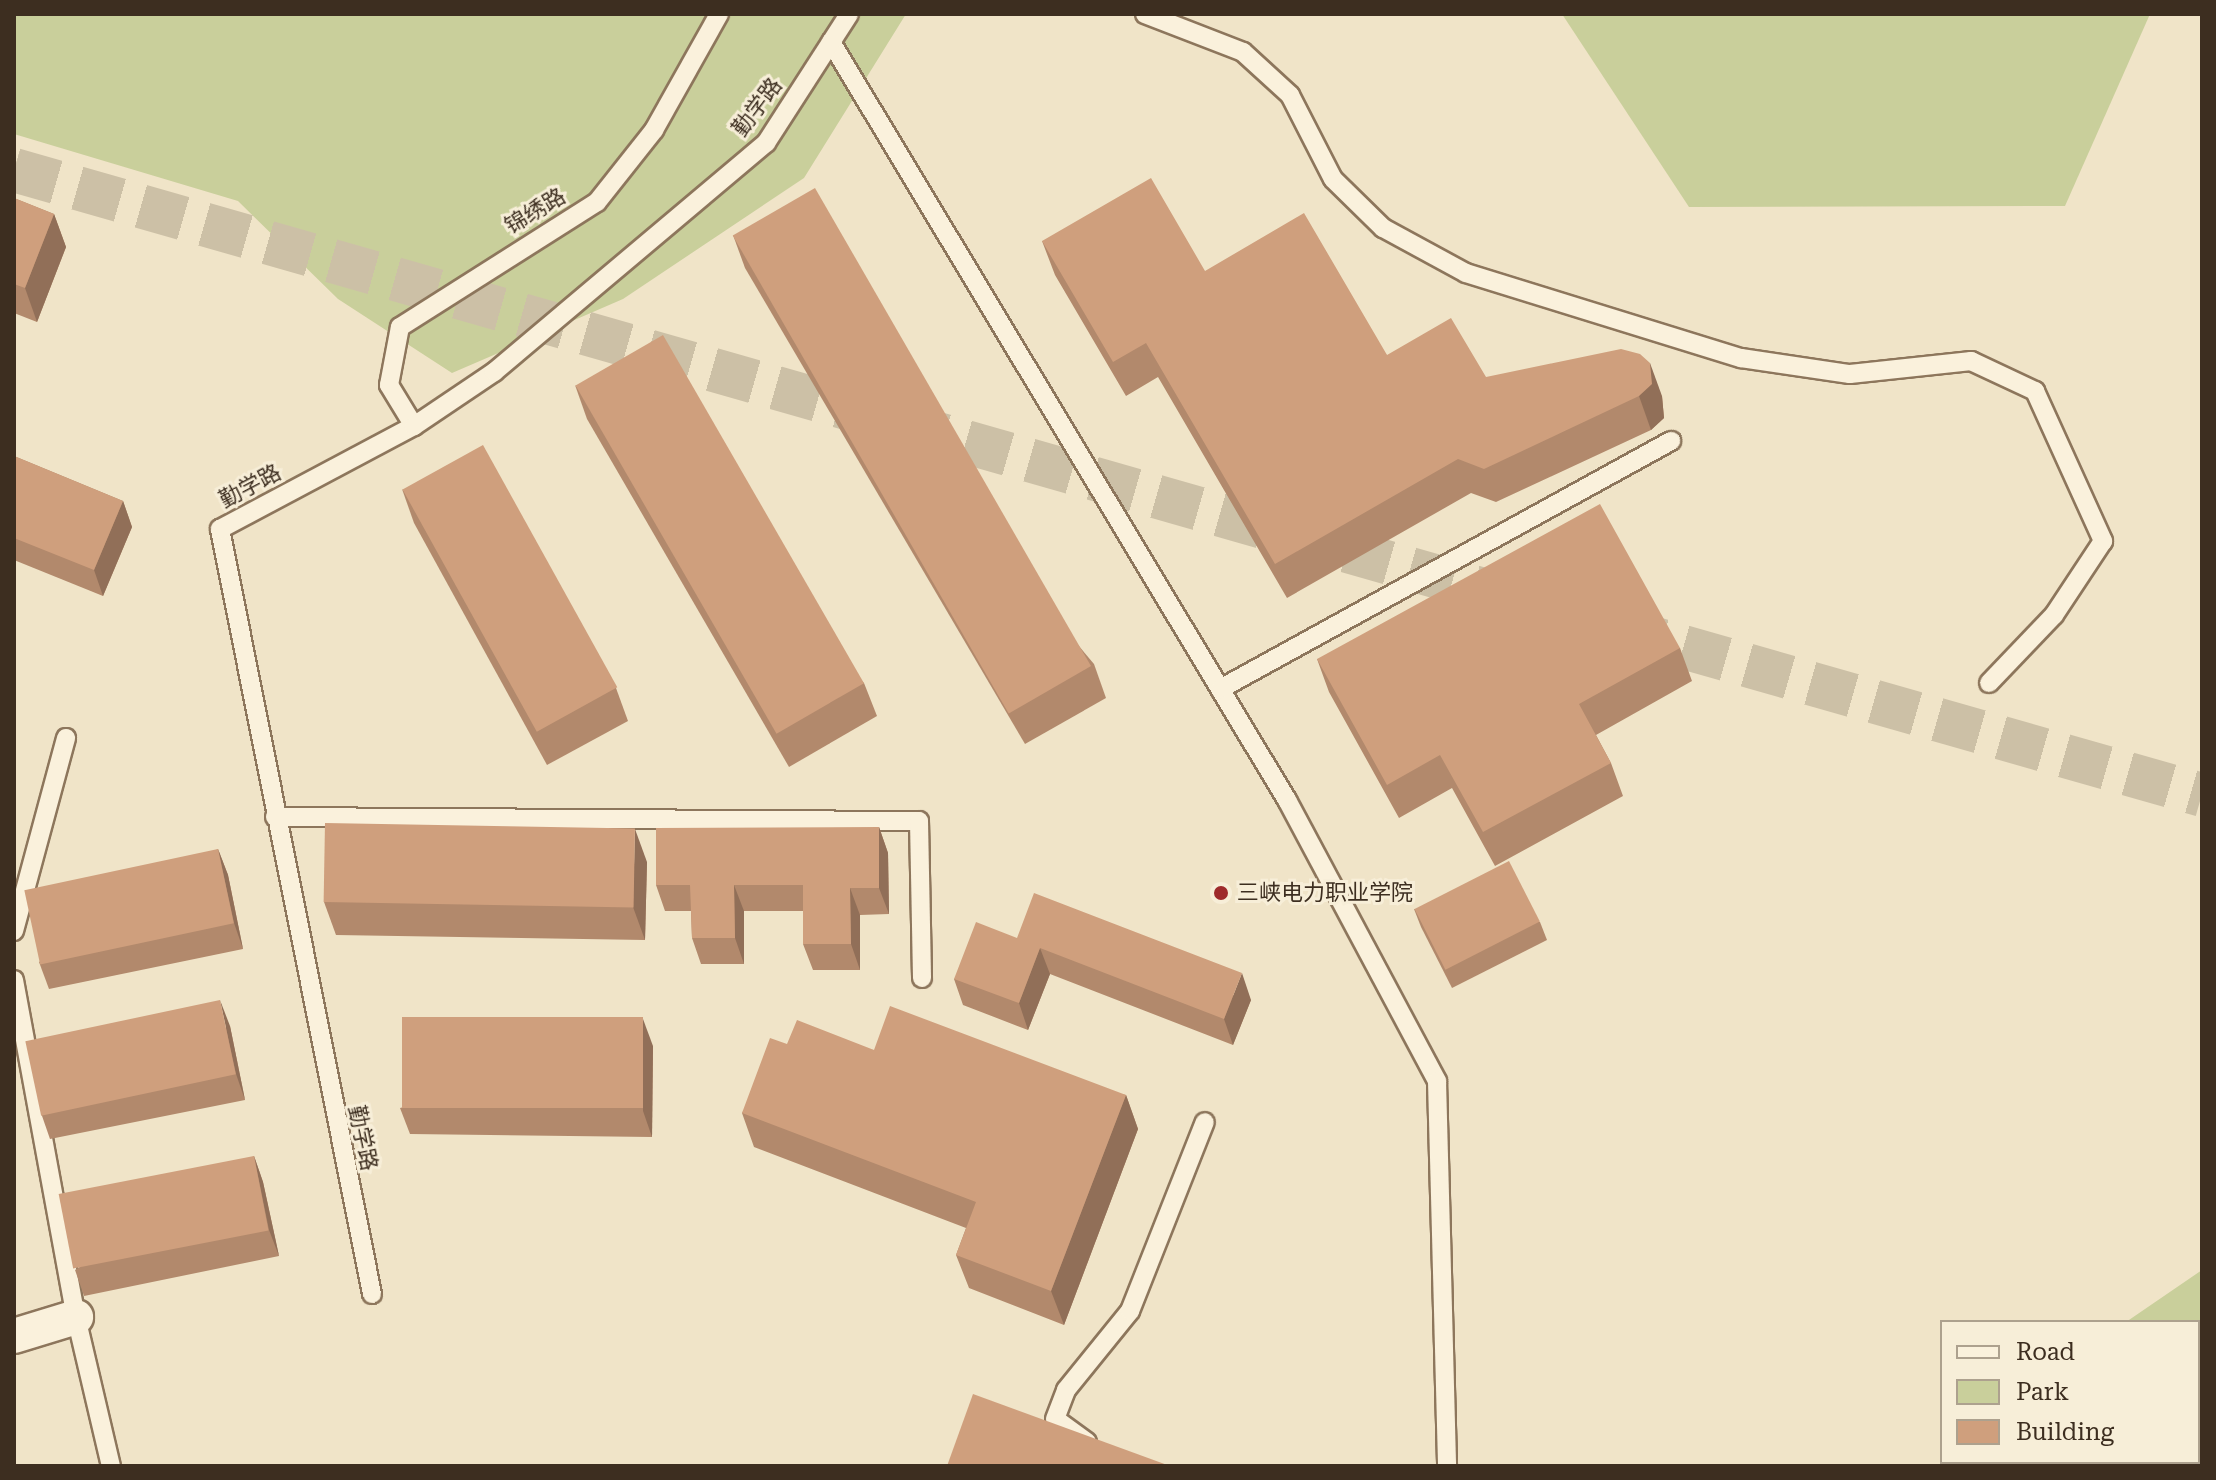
<!DOCTYPE html>
<meta charset="utf-8">
<style>
body{margin:0}
#map{position:relative;width:2216px;height:1480px;overflow:hidden;background:#f0e4c8;font-family:"Roboto Serif","Noto Sans SC",serif}
div>[style]{position:absolute}
[style*='--x']{left:calc(var(--x)*1px);top:calc(var(--y)*1px);width:calc(var(--w)*1px);rotate:calc(var(--a)*1deg)}
.green>*{inset:0;background:#c9cf9b}
.primary-tunnel>*{height:44px;margin-top:-22px;transform-origin:0;background:repeating-linear-gradient(90deg,#ccc0a6 0 44px,transparent 0 66px)}
.roads{filter:drop-shadow(2px 0 #8d765c) drop-shadow(-2px 0 #8d765c) drop-shadow(0 2px #8d765c) drop-shadow(0 -2px #8d765c)}
.lane>*{height:18px;margin:-9px;padding:0 9px;transform-origin:9px;border-radius:9px;background:#faf1dc}
.street>*{height:34px;margin:-17px;padding:0 17px;transform-origin:17px;border-radius:17px;background:#faf1dc}
.wall>*{inset:0;background:#b2896c}
.shaded-wall>*{inset:0;background:#916f58}
.building>*{inset:0;background:#cf9f7d;transform-origin:0 0}
.dots>*{width:22px;height:22px;translate:-50% -50%;box-sizing:border-box;border:4px solid #f7eed8;border-radius:50%}
span{translate:-50% -50%;white-space:nowrap;text-align:center;line-height:1.15;-webkit-text-stroke:6px #f7eed8;paint-order:stroke}
.street-label{font-size:22px;color:#3d2e20}
.poi-label{font-size:22px;color:#3d2e20}
.left{translate:0 -50%;text-align:left}
.frame{position:absolute;inset:0;border:16px solid #3d2e20;pointer-events:none}
.legend{position:absolute;left:1940px;top:1320px;width:260px;height:144px;box-sizing:border-box;background:#f7eed8;border:2px solid #ada18e;margin:0;padding:10px 14px;list-style:none;font-size:24px;color:#3d2e20}
.legend li{display:flex;align-items:center;gap:16px;height:40px}
.legend b{width:40px;border:2px solid #ada18e}
</style>
<div id="map">
<div class="green">
<div style="clip-path:polygon(14px 14px,906px 14px,804px 178px,623px 299px,452px 373px,338px 299px,238px 201px,14px 134px)"></div>
<div style="clip-path:polygon(1562px 14px,2150px 14px,2065px 206px,1689px 207px)"></div>
<div style="clip-path:polygon(2202px 1270px,2202px 1466px,2033px 1466px,2198px 1462px,2198px 1322px,2126px 1322px)"></div>
</div>
<div class="primary-tunnel">
<div style="--x:14;--y:170;--w:1561;--a:15.95"></div>
<div style="--x:1620;--y:629;--w:605;--a:15.92"></div>
</div>
<div class="roads">
<div class="lane">
<div style="--x:1145;--y:14;--w:105;--a:21.2"></div>
<div style="--x:1243;--y:52;--w:64;--a:42.5"></div>
<div style="--x:1290;--y:95;--w:94;--a:62.9"></div>
<div style="--x:1333;--y:179;--w:70;--a:44.4"></div>
<div style="--x:1383;--y:228;--w:94;--a:28.5"></div>
<div style="--x:1466;--y:273;--w:288;--a:17.2"></div>
<div style="--x:1741;--y:358;--w:110;--a:8.4"></div>
<div style="--x:1850;--y:374;--w:122;--a:-6.1"></div>
<div style="--x:1971;--y:361;--w:71;--a:25.1"></div>
<div style="--x:2035;--y:391;--w:165;--a:65.6"></div>
<div style="--x:2103;--y:541;--w:89;--a:123.5"></div>
<div style="--x:2054;--y:615;--w:94;--a:133.7"></div>
<div style="--x:831;--y:42;--w:885;--a:58.97"></div>
<div style="--x:1287;--y:800;--w:319;--a:61.9"></div>
<div style="--x:1437;--y:1081;--w:385;--a:88.5"></div>
<div style="--x:414;--y:426;--w:48;--a:-121.4"></div>
<div style="--x:389;--y:385;--w:59;--a:-79.3"></div>
<div style="--x:400;--y:327;--w:233;--a:-32.4"></div>
<div style="--x:597;--y:202;--w:92;--a:-51.6"></div>
<div style="--x:654;--y:130;--w:133;--a:-60.7"></div>
<div style="--x:1220;--y:689;--w:515;--a:-28.81"></div>
<div style="--x:275;--y:817;--w:644;--a:0.36"></div>
<div style="--x:919;--y:821;--w:157;--a:88.9"></div>
<div style="--x:14;--y:931;--w:200;--a:-74.9"></div>
<div style="--x:14;--y:980;--w:343;--a:79.6"></div>
<div style="--x:76;--y:1317;--w:153;--a:76.8"></div>
<div style="--x:372;--y:1294;--w:780;--a:-101.24"></div>
<div style="--x:220;--y:529;--w:220;--a:-28"></div>
<div style="--x:414;--y:426;--w:97;--a:-34"></div>
<div style="--x:494;--y:372;--w:356;--a:-40.1"></div>
<div style="--x:766;--y:143;--w:153;--a:-57.2"></div>
<div style="--x:1087;--y:1442;--w:39;--a:-144"></div>
<div style="--x:1055;--y:1419;--w:31;--a:-69"></div>
<div style="--x:1066;--y:1390;--w:102;--a:-51"></div>
<div style="--x:1130;--y:1311;--w:203;--a:-68.4"></div>
</div>
<div class="street">
<div style="--x:14;--y:1336;--w:65;--a:-17"></div>
</div>
</div>
<div class="wall">
<div style="clip-path:polygon(14px 198px,54px 214px,66px 247px,37px 322px,14px 313px)"></div>
<div style="clip-path:polygon(733px 235px,1094px 664px,1106px 698px,1025px 744px,745px 268px)"></div>
<div style="clip-path:polygon(1042px 241px,1205px 271px,1387px 355px,1486px 377px,1662px 396px,1664px 418px,1651px 430px,1496px 502px,1471px 493px,1287px 598px,1158px 377px,1126px 396px,1055px 275px)"></div>
<div style="clip-path:polygon(575px 385px,864px 683px,877px 716px,789px 767px,587px 419px)"></div>
<div style="clip-path:polygon(14px 456px,123px 501px,132px 527px,103px 596px,14px 560px)"></div>
<div style="clip-path:polygon(402px 489px,616px 688px,628px 721px,547px 765px,414px 523px)"></div>
<div style="clip-path:polygon(1680px 648px,1692px 681px,1596px 735px,1611px 763px,1623px 796px,1495px 866px,1452px 788px,1399px 818px,1329px 692px,1317px 659px)"></div>
<div style="clip-path:polygon(879px 827px,888px 853px,889px 914px,860px 915px,860px 970px,813px 970px,803px 944px,803px 911px,744px 911px,744px 964px,701px 964px,692px 938px,691px 911px,665px 911px,656px 885px)"></div>
<div style="clip-path:polygon(218px 849px,228px 875px,243px 949px,49px 989px,39px 962px)"></div>
<div style="clip-path:polygon(647px 862px,645px 940px,336px 935px,324px 902px)"></div>
<div style="clip-path:polygon(1414px 909px,1540px 922px,1547px 940px,1452px 988px,1421px 927px)"></div>
<div style="clip-path:polygon(1017px 938px,1251px 1000px,1233px 1045px,1050px 974px,1028px 1030px,963px 1005px,954px 979px)"></div>
<div style="clip-path:polygon(230px 1026px,245px 1100px,50px 1139px,41px 1113px)"></div>
<div style="clip-path:polygon(787px 1044px,874px 1050px,1126px 1095px,1138px 1129px,1064px 1325px,969px 1288px,956px 1255px,966px 1228px,754px 1147px,742px 1113px)"></div>
<div style="clip-path:polygon(653px 1046px,652px 1137px,410px 1134px,400px 1108px)"></div>
<div style="clip-path:polygon(254px 1156px,263px 1182px,279px 1256px,84px 1296px,75px 1270px)"></div>
</div>
<div class="shaded-wall">
<div style="clip-path:polygon(54px 214px,66px 247px,37px 322px,25px 288px)"></div>
<div style="clip-path:polygon(1650px 363px,1662px 396px,1664px 418px,1651px 430px,1639px 396px)"></div>
<div style="clip-path:polygon(123px 501px,132px 527px,103px 596px,94px 570px)"></div>
<div style="clip-path:polygon(879px 827px,888px 853px,889px 914px,879px 888px)"></div>
<div style="clip-path:polygon(635px 829px,647px 862px,645px 940px,633px 907px)"></div>
<div style="clip-path:polygon(218px 849px,228px 875px,243px 949px,234px 923px)"></div>
<div style="clip-path:polygon(734px 885px,744px 911px,744px 964px,735px 938px)"></div>
<div style="clip-path:polygon(850px 888px,860px 915px,860px 970px,851px 944px)"></div>
<div style="clip-path:polygon(1040px 948px,1050px 974px,1028px 1030px,1019px 1003px)"></div>
<div style="clip-path:polygon(1242px 973px,1251px 1000px,1233px 1045px,1224px 1019px)"></div>
<div style="clip-path:polygon(220px 1000px,230px 1026px,245px 1100px,236px 1074px)"></div>
<div style="clip-path:polygon(643px 1019px,653px 1046px,652px 1137px,643px 1111px)"></div>
<div style="clip-path:polygon(1126px 1095px,1138px 1129px,1064px 1325px,1051px 1291px)"></div>
<div style="clip-path:polygon(254px 1156px,263px 1182px,279px 1256px,269px 1230px)"></div>
</div>
<div class="building">
<div style="clip-path:polygon(1151px 178px,1205px 271px,1304px 213px,1387px 355px,1451px 318px,1486px 377px,1621px 349px,1640px 354px,1650px 363px,1652px 384px,1639px 396px,1484px 469px,1458px 459px,1275px 564px,1146px 343px,1113px 362px,1042px 241px)"></div>
<div style="left:815px;top:188px;width:552px;height:95px;rotate:60deg"></div>
<div style="clip-path:polygon(14px 198px,54px 214px,25px 288px,14px 284px)"></div>
<div style="left:663px;top:335px;width:402px;height:101px;rotate:60deg"></div>
<div style="left:483px;top:445px;width:277px;height:92px;rotate:61deg"></div>
<div style="clip-path:polygon(14px 456px,123px 501px,94px 570px,14px 538px)"></div>
<div style="clip-path:polygon(1600px 504px,1680px 648px,1579px 704px,1611px 763px,1483px 832px,1440px 755px,1387px 785px,1317px 659px)"></div>
<div style="left:325px;top:823px;width:310px;height:79px;rotate:1deg"></div>
<div style="clip-path:polygon(879px 827px,879px 888px,850px 888px,851px 944px,803px 944px,803px 885px,734px 885px,735px 938px,692px 938px,690px 885px,656px 885px,656px 828px)"></div>
<div style="left:218px;top:849px;width:76px;height:198px;rotate:78deg"></div>
<div style="left:1509px;top:861px;width:68px;height:106px;rotate:63deg"></div>
<div style="clip-path:polygon(1034px 893px,1242px 973px,1224px 1019px,1040px 948px,1019px 1003px,954px 979px,976px 922px,1017px 938px)"></div>
<div style="left:220px;top:1000px;width:76px;height:199px;rotate:78deg"></div>
<div style="clip-path:polygon(890px 1006px,1126px 1095px,1051px 1291px,956px 1255px,976px 1202px,742px 1113px,770px 1038px,787px 1044px,797px 1020px,874px 1050px)"></div>
<div style="left:402px;top:1017px;width:241px;height:91px"></div>
<div style="left:254px;top:1156px;width:76px;height:199px;rotate:79deg"></div>
<div style="clip-path:polygon(973px 1394px,1170px 1466px,947px 1466px)"></div>
</div>
<div class="dots">
<div style="left:1221px;top:893px;background:#9e2a2b"></div>
</div>
<div class="street-label">
<span style="left:757px;top:107px;rotate:-53deg">勤学路</span>
<span style="left:535px;top:211px;rotate:-31deg">锦绣路</span>
<span style="left:250px;top:486px;rotate:-28deg">勤学路</span>
<span style="left:363px;top:1138px;rotate:78deg">勤学路</span>
</div>
<div class="poi-label">
<span class="left" style="left:1237px;top:893px">三峡电力职业学院</span>
</div>
<div class="frame"></div>
<ul class="legend">
<li><b style="height:10px;background:#faf1dc"></b>Road</li>
<li><b style="height:22px;background:#c9cf9b"></b>Park</li>
<li><b style="height:22px;background:#cf9f7d"></b>Building</li>
</ul>
</div>
